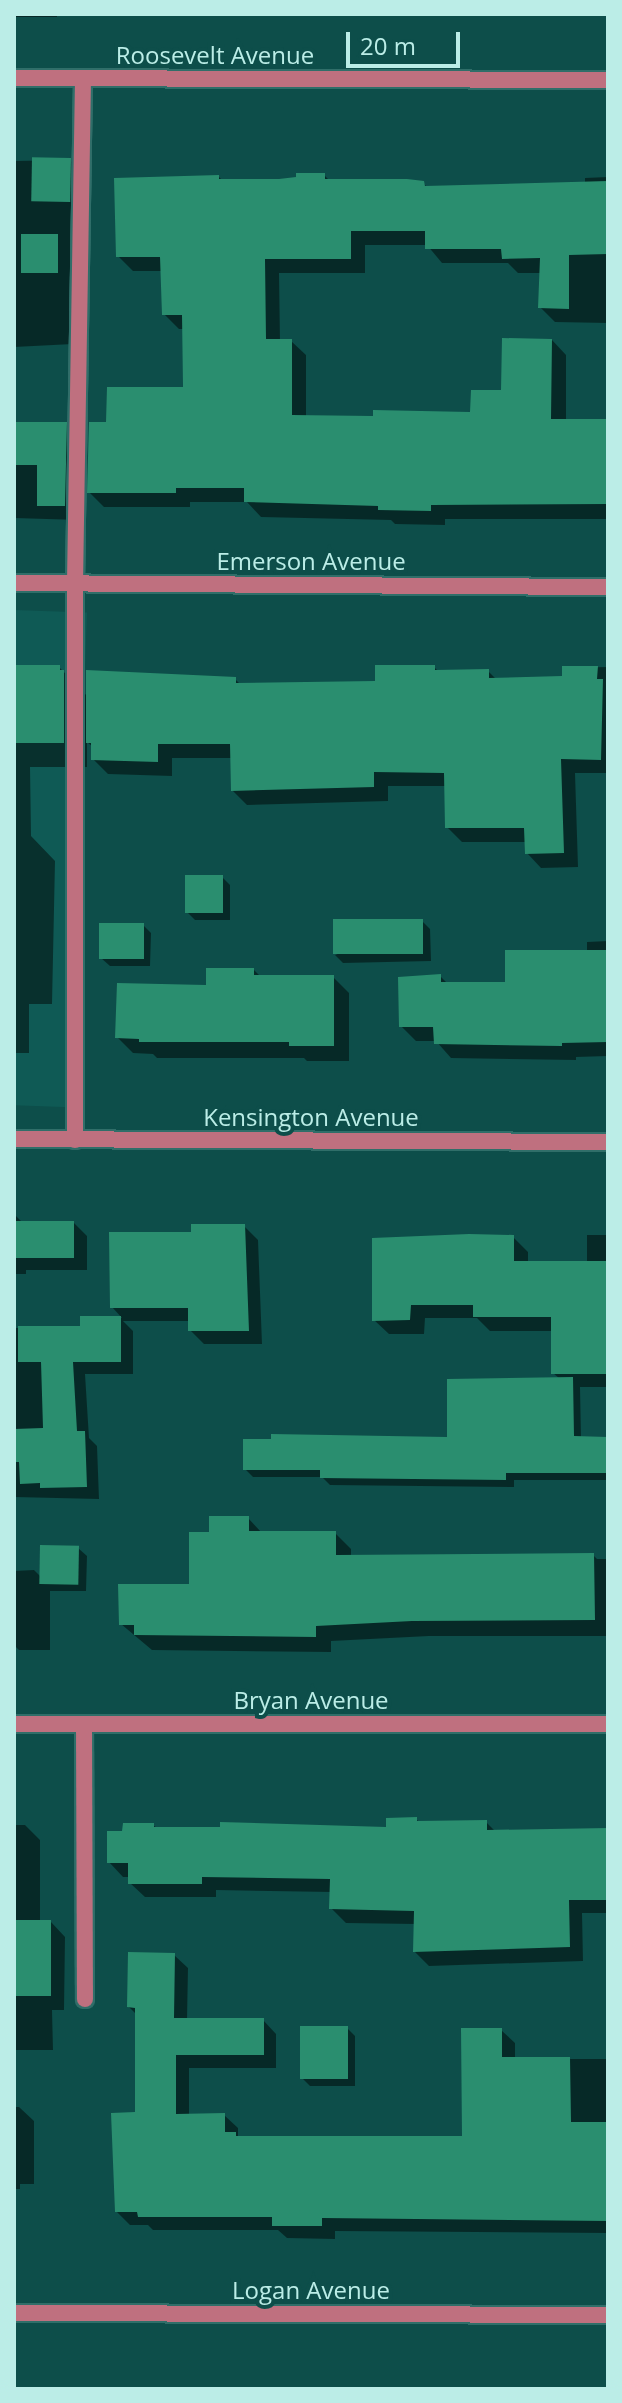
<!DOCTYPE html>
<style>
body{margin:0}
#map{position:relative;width:622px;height:2403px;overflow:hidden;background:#0d4e4a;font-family:"Open Sans",sans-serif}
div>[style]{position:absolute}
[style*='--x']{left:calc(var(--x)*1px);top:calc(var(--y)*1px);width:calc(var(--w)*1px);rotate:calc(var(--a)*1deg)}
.built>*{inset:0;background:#0f5a55;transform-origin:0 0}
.shadow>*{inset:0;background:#0007;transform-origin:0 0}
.building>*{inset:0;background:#2a8e6f;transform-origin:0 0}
.roads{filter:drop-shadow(2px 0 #306e69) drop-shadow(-2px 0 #306e69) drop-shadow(0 2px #306e69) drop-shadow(0 -2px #306e69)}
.service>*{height:16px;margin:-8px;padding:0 8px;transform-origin:8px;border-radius:8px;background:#bf707f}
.minor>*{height:16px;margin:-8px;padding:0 8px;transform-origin:8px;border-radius:8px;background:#bf707f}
span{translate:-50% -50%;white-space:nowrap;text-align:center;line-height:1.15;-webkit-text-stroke:8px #0d4e4a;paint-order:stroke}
.street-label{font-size:24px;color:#bbede7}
.frame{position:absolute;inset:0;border:16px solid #bbede7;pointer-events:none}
.scale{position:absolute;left:346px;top:32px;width:114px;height:36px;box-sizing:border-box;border:4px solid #bbede7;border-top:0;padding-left:10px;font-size:24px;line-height:28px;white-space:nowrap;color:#bbede7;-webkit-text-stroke:6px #0d4e4a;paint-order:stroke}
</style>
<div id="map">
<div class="built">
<div style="left:14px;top:610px;width:73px;height:495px;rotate:2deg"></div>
</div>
<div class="shadow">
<div style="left:14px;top:14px;width:43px;height:3px"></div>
<div style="clip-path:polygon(70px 160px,84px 174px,84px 215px,71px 216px,73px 344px,14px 347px,14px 161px)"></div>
<div style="clip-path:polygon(324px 175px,330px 181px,423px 183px,428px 188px,585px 183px,585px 178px,608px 177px,608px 323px,555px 322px,540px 307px,541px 273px,518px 273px,508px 263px,442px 263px,427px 245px,365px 245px,365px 273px,279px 273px,280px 341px,291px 341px,306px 355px,306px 418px,472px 415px,503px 392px,552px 340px,566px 355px,566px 421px,608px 421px,608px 519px,445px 519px,445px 525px,395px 524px,391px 520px,261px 517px,247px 502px,190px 502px,190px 507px,104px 507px,89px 492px,108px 424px,185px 389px,184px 329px,179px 329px,164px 314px,163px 271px,133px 271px,118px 256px,219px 177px,223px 181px,279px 181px)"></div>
<div style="clip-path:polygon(14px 424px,66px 424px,80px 439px,79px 520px,14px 518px)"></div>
<div style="clip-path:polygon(14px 667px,59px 667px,88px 697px,235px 679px,241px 685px,377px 683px,434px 667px,439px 672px,488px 671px,497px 680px,564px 678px,564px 668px,608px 667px,608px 773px,575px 773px,578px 867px,541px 868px,527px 853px,526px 842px,462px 842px,447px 827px,446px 786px,388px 786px,388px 801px,247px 805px,232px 790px,232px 758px,172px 758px,172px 776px,108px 774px,93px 759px,93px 747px,87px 742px,87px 767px,30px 767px,31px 836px,55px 861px,52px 1004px,29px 1004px,29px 1053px,14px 1053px)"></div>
<div style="clip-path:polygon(222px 877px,230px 885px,230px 920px,195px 920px,187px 912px)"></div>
<div style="clip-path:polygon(422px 921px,430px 929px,431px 961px,343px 963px,335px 955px)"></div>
<div style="clip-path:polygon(143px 925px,151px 933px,150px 966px,110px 966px,101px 958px)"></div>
<div style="clip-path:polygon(608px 941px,608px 1056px,576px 1057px,576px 1060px,451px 1058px,436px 1041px,416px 1041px,401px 1026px,440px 976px,448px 984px,507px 984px,587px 952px,587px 942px)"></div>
<div style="clip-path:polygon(254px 970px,261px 977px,333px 977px,349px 993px,349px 1061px,307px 1061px,304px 1058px,157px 1058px,153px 1054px,133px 1053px,117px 1037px,208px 987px)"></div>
<div style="clip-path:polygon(14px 1214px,23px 1223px,74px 1223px,87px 1236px,87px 1270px,26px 1270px,26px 1274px,15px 1274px,14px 1280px)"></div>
<div style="clip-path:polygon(244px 1226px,258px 1240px,262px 1344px,204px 1344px,190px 1330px,190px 1321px,123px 1321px,133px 1331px,133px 1374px,85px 1374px,89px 1438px,97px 1446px,99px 1499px,14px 1497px,14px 1328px,82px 1328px,82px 1318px,122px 1318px,112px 1307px,193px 1234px)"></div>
<div style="clip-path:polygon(587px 1235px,608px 1235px,608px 1387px,580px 1387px,581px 1438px,608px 1439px,608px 1480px,514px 1480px,514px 1487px,330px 1485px,322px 1477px,253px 1477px,245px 1469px,449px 1439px,560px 1379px,553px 1373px,553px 1331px,490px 1331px,477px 1318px,425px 1318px,424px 1334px,389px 1334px,374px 1320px,513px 1237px,528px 1252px,528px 1263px,587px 1263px)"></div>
<div style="clip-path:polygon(248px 1518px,262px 1533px,335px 1533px,351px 1549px,351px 1557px,593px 1555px,597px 1559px,608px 1559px,608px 1636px,429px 1636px,331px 1641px,331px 1652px,152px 1650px,121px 1624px,191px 1586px,211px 1534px)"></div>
<div style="clip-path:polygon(78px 1548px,87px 1556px,86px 1591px,50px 1591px,50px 1650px,19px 1650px,14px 1645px,14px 1571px,34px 1570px,42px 1578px)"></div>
<div style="clip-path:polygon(416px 1819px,420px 1823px,486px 1822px,496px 1832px,608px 1831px,608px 1913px,582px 1913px,583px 1961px,429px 1966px,415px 1952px,415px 1924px,346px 1923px,331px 1908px,332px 1892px,216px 1890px,216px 1897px,145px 1897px,130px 1883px,130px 1877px,123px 1877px,109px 1862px,124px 1833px,153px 1825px,158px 1829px,388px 1829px)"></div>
<div style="clip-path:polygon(14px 1825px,25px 1825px,40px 1840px,40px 1922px,51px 1922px,65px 1937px,64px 2010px,52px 2010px,53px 2050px,14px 2050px)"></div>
<div style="clip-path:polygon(174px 1955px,188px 1968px,187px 2020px,263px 2020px,276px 2034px,276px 2068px,189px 2068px,189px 2116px,224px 2115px,238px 2128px,238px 2137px,464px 2138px,501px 2030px,515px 2043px,515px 2059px,608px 2059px,608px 2233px,335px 2231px,335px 2239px,287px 2238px,278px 2230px,153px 2230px,148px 2225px,130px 2225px,117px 2212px,137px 2114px,137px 2015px,129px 2007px)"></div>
<div style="clip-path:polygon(347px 2028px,355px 2036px,355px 2086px,310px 2086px,302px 2078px)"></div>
<div style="clip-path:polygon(14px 2107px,19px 2107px,34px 2121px,34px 2184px,20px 2184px,20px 2189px,14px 2189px)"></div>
</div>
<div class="building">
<div style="left:71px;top:158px;width:44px;height:39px;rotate:91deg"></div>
<div style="clip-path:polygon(296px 173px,325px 173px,325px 179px,407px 179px,424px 181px,425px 186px,608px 181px,608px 254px,569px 255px,569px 309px,538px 308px,540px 258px,502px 259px,501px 249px,425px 249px,425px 231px,351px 231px,351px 259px,265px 259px,266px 339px,292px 339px,292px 415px,373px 416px,373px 410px,470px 412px,471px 390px,501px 390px,502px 338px,552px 339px,551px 419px,608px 419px,608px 504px,431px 505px,431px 511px,378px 510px,378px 506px,244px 502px,244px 488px,176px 488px,176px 493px,87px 493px,89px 422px,106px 422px,107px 387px,183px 387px,182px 315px,162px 315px,160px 257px,116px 257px,114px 178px,219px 175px,219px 179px,279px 179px,296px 177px)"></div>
<div style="left:21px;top:234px;width:37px;height:39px"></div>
<div style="clip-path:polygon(14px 422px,67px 422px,65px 506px,37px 506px,37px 465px,14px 465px)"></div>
<div style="clip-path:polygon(14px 665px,60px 665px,60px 670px,64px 670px,64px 743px,14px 743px)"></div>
<div style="clip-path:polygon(375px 665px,435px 665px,435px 670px,489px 669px,489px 678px,562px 676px,562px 666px,598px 666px,597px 679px,603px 679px,601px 760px,561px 759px,564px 853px,525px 854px,524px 828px,445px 828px,444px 773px,374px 772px,374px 787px,231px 791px,230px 744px,158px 744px,158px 762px,91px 760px,91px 743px,86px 743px,86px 670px,236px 677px,236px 683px,375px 681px)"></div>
<div style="left:185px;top:875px;width:38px;height:38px"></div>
<div style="left:423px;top:919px;width:35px;height:90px;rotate:90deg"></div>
<div style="left:99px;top:923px;width:45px;height:36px"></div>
<div style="clip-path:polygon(505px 950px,608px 950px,608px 1042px,562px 1043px,562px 1046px,434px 1044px,433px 1027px,399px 1027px,398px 977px,441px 974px,441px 982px,505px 982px)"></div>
<div style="clip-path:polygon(206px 968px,254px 968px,254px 975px,334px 975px,334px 1046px,289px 1046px,289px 1042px,139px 1042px,139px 1039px,115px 1038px,117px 983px,206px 985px)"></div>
<div style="left:14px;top:1221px;width:60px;height:37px"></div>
<div style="clip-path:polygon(191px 1224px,245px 1224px,249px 1331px,188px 1331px,188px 1308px,110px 1308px,109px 1232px,191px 1232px)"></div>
<div style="clip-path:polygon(469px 1234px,514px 1235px,514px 1261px,608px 1261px,608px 1374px,551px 1374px,551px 1317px,473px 1317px,473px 1305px,411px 1305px,410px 1320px,372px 1321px,372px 1238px)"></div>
<div style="clip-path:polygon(80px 1316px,121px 1316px,121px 1362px,73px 1362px,77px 1431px,85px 1431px,87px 1487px,40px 1488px,40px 1483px,20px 1484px,19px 1462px,14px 1462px,14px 1429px,43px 1428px,41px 1362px,18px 1362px,18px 1326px,80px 1326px)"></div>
<div style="clip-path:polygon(573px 1377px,574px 1436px,608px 1437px,608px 1473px,506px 1473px,506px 1480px,320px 1478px,320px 1470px,243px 1470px,243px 1439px,271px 1439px,271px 1434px,447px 1437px,447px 1379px)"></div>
<div style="clip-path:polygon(209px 1516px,249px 1516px,249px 1531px,336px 1531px,336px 1555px,594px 1553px,595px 1620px,412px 1621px,316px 1626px,316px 1637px,134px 1635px,134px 1625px,119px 1625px,118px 1584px,189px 1584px,189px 1532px,209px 1532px)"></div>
<div style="left:40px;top:1545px;width:39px;height:39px;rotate:1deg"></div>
<div style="clip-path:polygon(417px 1817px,417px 1821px,487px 1820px,487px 1830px,608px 1828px,608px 1900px,569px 1900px,570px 1947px,413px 1952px,414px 1911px,329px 1909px,330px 1879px,202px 1877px,202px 1884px,128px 1884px,128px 1863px,107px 1863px,107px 1831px,122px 1831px,123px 1823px,154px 1823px,154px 1827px,220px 1827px,220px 1822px,386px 1827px,386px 1818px)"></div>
<div style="left:14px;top:1920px;width:37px;height:76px"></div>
<div style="clip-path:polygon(128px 1952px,175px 1953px,174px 2018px,264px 2018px,264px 2055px,176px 2055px,176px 2114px,225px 2113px,225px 2132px,236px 2132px,236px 2136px,462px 2136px,461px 2028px,502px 2028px,502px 2057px,570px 2057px,571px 2122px,608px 2122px,608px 2221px,322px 2218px,322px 2226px,272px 2226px,272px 2217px,138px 2217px,137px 2212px,115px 2212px,111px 2113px,135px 2112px,135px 2008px,127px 2007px)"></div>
<div style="left:300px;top:2026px;width:48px;height:53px"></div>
</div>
<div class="roads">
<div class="service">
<div style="--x:75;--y:1140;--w:557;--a:-90"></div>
<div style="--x:75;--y:583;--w:505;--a:-89.09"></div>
<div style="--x:84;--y:1724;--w:275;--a:89.8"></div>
</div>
<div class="minor">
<div style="--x:14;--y:78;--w:594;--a:0.19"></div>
<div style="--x:14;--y:583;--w:594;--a:0.39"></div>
<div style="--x:14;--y:1139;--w:594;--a:0.29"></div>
<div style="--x:14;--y:1724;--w:594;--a:0"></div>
<div style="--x:14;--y:2313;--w:594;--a:0.19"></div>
</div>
</div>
<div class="street-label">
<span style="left:215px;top:55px">Roosevelt Avenue</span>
<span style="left:311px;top:561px">Emerson Avenue</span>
<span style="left:311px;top:1117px">Kensington Avenue</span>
<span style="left:311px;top:1700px">Bryan Avenue</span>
<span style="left:311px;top:2290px">Logan Avenue</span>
</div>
<div class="frame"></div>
<div class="scale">20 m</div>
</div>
